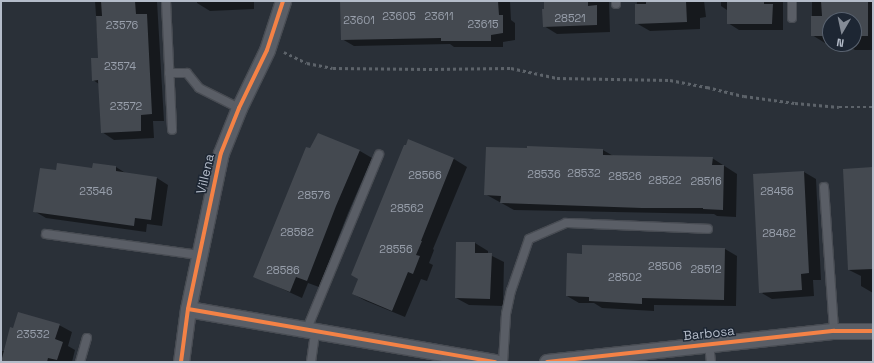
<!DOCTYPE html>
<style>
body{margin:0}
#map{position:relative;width:874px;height:363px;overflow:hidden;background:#2a3038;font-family:"Space Grotesk",sans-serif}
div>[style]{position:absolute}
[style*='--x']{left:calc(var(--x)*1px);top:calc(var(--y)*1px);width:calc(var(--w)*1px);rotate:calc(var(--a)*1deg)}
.shadow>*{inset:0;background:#0007}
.building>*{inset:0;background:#444950}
.path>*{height:2.5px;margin-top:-1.25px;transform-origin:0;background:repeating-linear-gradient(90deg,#5d636a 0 3px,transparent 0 6px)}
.roads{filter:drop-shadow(1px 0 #484c53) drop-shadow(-1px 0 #484c53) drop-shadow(0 1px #484c53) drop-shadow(0 -1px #484c53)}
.lane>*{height:8px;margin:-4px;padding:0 4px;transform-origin:4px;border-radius:4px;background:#5a5e66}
.street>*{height:15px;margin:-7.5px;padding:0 7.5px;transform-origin:7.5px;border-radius:7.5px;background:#5a5e66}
.cycleway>*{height:4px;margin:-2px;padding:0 2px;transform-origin:2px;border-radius:2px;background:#f48246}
span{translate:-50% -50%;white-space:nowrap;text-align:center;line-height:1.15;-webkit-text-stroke:3px #1d2633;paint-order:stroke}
.number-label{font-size:11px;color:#989fab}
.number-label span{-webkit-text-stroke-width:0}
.street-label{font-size:13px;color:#b4bcc9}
.frame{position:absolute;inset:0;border:2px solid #b4bcc9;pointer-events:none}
.north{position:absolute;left:822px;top:12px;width:40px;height:40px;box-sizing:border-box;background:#1d2633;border:1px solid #59626f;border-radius:50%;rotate:189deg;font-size:11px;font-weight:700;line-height:16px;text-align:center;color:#b4bcc9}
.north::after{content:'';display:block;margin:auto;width:14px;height:18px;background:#848b96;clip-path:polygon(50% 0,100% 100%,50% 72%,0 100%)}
</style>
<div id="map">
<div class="shadow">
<div style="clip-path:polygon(95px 1px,157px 1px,164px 121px,153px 121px,154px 138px,114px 140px,102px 132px,99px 84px,93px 80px,99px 59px)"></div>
<div style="clip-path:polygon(197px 1px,254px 1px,254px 9px,210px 11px,197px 3px)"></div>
<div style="clip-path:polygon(341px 1px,510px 1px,511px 20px,515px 23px,515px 40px,503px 42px,503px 47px,454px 47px,450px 44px,354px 46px,342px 39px)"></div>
<div style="clip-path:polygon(545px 1px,609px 1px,610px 32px,557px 34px,544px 26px)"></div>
<div style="clip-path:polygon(637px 1px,704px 1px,706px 17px,700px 18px,700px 29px,650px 31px,636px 23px)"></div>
<div style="clip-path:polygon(721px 1px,783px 1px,783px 30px,739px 30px,728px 23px,727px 10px,721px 6px)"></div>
<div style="clip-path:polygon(812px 1px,873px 1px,873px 50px,855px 50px,845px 44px,854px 44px,854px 20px,830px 20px,830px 43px,825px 43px,812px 35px)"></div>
<div style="clip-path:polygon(319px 134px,360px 151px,372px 158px,348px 213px,319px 287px,308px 283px,302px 298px,254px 276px)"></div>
<div style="clip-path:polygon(409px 141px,454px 159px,467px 167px,433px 249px,434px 250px,429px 263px,433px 265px,427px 281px,421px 279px,405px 317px,366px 301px,353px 294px)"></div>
<div style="clip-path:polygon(603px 150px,615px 157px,712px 158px,737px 174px,736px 217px,717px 216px,714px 214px,514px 210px,485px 194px)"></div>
<div style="clip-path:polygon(116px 167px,127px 174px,157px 178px,168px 185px,162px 226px,147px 224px,146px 232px,46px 218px,34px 211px,57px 171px)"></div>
<div style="clip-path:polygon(873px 168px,873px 293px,861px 286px,861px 276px,849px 270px)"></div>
<div style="clip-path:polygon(804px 172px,816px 179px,821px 280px,813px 280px,814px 296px,772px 299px,760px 292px)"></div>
<div style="clip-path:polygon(475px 243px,488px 251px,488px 254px,504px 262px,503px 306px,469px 305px,456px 298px)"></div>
<div style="clip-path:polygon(725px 249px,737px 256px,736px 306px,654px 305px,654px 311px,602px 308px,594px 303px,579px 303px,567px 296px,583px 255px)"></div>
<div style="clip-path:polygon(59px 325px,72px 332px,68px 346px,75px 350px,72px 362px,1px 362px,2px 351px,4px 351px,14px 329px)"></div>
</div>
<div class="building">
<div style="clip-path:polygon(101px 1px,135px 1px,136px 14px,147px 14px,152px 114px,141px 115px,141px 131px,101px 133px,98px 80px,92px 81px,91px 58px,98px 58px,96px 16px,102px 16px)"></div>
<div style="clip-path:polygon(340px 1px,498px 1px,499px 15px,503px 15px,503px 33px,491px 35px,491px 41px,441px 41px,441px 38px,341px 40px)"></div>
<div style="clip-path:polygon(544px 1px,588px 1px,588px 6px,597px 5px,597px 25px,543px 27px,542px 9px,544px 9px)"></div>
<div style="clip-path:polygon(646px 1px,686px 1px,687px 22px,635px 24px,635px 4px,646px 4px)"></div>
<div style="clip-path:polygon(727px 1px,764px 1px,764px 4px,773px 4px,772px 24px,727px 24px)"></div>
<div style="clip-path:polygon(821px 1px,868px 1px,868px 36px,854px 36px,854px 20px,830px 20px,830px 36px,811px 36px,811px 16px,822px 16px)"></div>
<div style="clip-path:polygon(318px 133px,360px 150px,336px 206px,307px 281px,296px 277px,290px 292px,253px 277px,306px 147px,310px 148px)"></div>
<div style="clip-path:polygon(408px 139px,454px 158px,421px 241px,422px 241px,416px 255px,420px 256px,413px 274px,408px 272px,392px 311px,352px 294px,358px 279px,351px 275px,404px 145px,406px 145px)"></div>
<div style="clip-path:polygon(527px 146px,603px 149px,603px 155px,713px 157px,712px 165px,724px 165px,723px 210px,703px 209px,703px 208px,642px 208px,500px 203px,501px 196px,484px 195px,486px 147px,527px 148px)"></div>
<div style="clip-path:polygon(57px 163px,92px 168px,93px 163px,116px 166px,116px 171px,157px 177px,151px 220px,135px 218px,134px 226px,33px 212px,40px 168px,56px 170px)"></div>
<div style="clip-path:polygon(873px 167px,873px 269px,848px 270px,843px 169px)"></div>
<div style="clip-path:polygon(804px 171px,809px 273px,801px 274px,802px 290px,759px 293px,753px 174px)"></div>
<div style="clip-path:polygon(456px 242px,475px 242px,475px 253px,492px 253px,490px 299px,455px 298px)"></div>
<div style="clip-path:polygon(582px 245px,725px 248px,724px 300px,642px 298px,642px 304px,589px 301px,589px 297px,566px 296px,567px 253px,582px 254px)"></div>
<div style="clip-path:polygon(18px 312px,60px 324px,55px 339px,63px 342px,57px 360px,48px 358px,47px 362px,1px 362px,10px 327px,13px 328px)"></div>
</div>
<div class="path">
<div style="--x:284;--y:52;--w:25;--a:26"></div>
<div style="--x:307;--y:63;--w:26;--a:11"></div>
<div style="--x:333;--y:68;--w:96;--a:0.6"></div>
<div style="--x:429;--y:69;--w:82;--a:-0.7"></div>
<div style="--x:511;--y:68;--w:47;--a:12.3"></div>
<div style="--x:557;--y:78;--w:113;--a:1"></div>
<div style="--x:670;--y:80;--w:38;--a:11"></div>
<div style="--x:707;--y:87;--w:38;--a:14"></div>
<div style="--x:744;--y:96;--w:51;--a:7.8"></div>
<div style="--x:795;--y:103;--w:44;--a:5.2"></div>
<div style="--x:839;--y:107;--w:34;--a:0"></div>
</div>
<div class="roads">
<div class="lane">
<div style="--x:166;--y:1;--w:129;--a:87.3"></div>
<div style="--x:616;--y:1;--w:3;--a:90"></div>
<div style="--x:792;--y:18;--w:17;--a:-90"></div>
<div style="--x:169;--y:73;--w:18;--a:0"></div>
<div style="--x:187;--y:73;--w:19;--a:51"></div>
<div style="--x:199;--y:88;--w:45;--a:26.6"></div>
<div style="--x:824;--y:187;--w:144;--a:86"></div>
<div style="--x:46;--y:234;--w:154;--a:7.8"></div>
<div style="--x:306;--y:331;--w:191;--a:-67.5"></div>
<div style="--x:709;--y:344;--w:18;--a:84"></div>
<div style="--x:80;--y:362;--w:25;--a:-74"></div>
<div style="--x:311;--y:362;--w:30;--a:-82"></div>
<div style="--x:503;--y:362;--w:48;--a:-86.4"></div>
<div style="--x:506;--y:314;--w:24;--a:-78"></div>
<div style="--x:511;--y:291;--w:55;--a:-70.9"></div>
<div style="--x:529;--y:239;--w:40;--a:-23.4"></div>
<div style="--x:566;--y:223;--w:142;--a:2.4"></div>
</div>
<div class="street">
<div style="--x:188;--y:309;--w:312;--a:9.8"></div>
<div style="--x:181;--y:362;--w:53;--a:-82.5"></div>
<div style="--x:188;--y:309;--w:159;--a:-78.1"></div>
<div style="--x:221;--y:153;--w:48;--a:-68.2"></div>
<div style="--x:239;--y:108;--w:64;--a:-64.2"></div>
<div style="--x:267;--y:50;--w:52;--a:-71.9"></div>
<div style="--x:547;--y:362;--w:289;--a:-6.2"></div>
<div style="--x:834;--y:331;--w:39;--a:0"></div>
</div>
</div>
<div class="cycleway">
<div style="--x:188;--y:309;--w:312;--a:9.8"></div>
<div style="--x:181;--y:362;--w:53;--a:-82.5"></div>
<div style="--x:188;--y:309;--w:159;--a:-78.1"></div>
<div style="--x:221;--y:153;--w:48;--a:-68.2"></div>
<div style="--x:239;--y:108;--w:64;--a:-64.2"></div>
<div style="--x:267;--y:50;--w:52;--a:-71.9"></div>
<div style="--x:547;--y:362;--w:289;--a:-6.2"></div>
<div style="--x:834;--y:331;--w:39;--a:0"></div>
</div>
<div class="number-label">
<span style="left:399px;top:16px">23605</span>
<span style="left:439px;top:16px">23611</span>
<span style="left:570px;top:18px">28521</span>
<span style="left:359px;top:20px">23601</span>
<span style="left:483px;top:24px">23615</span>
<span style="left:122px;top:25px">23576</span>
<span style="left:120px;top:66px">23574</span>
<span style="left:126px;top:106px">23572</span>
<span style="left:584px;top:173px">28532</span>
<span style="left:544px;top:174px">28536</span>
<span style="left:425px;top:175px">28566</span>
<span style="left:625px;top:176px">28526</span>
<span style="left:665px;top:180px">28522</span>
<span style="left:706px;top:181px">28516</span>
<span style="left:96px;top:191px">23546</span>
<span style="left:777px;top:191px">28456</span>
<span style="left:314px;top:195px">28576</span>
<span style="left:407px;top:208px">28562</span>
<span style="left:297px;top:232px">28582</span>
<span style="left:779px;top:233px">28462</span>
<span style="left:396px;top:249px">28556</span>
<span style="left:665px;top:266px">28506</span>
<span style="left:706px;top:269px">28512</span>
<span style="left:283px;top:270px">28586</span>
<span style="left:625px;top:277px">28502</span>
<span style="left:33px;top:334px">23532</span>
</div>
<div class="street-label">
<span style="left:206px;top:174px;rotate:-77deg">Villena</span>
<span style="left:709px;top:334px;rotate:-6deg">Barbosa</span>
</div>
<div class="frame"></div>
<div class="north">N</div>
</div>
